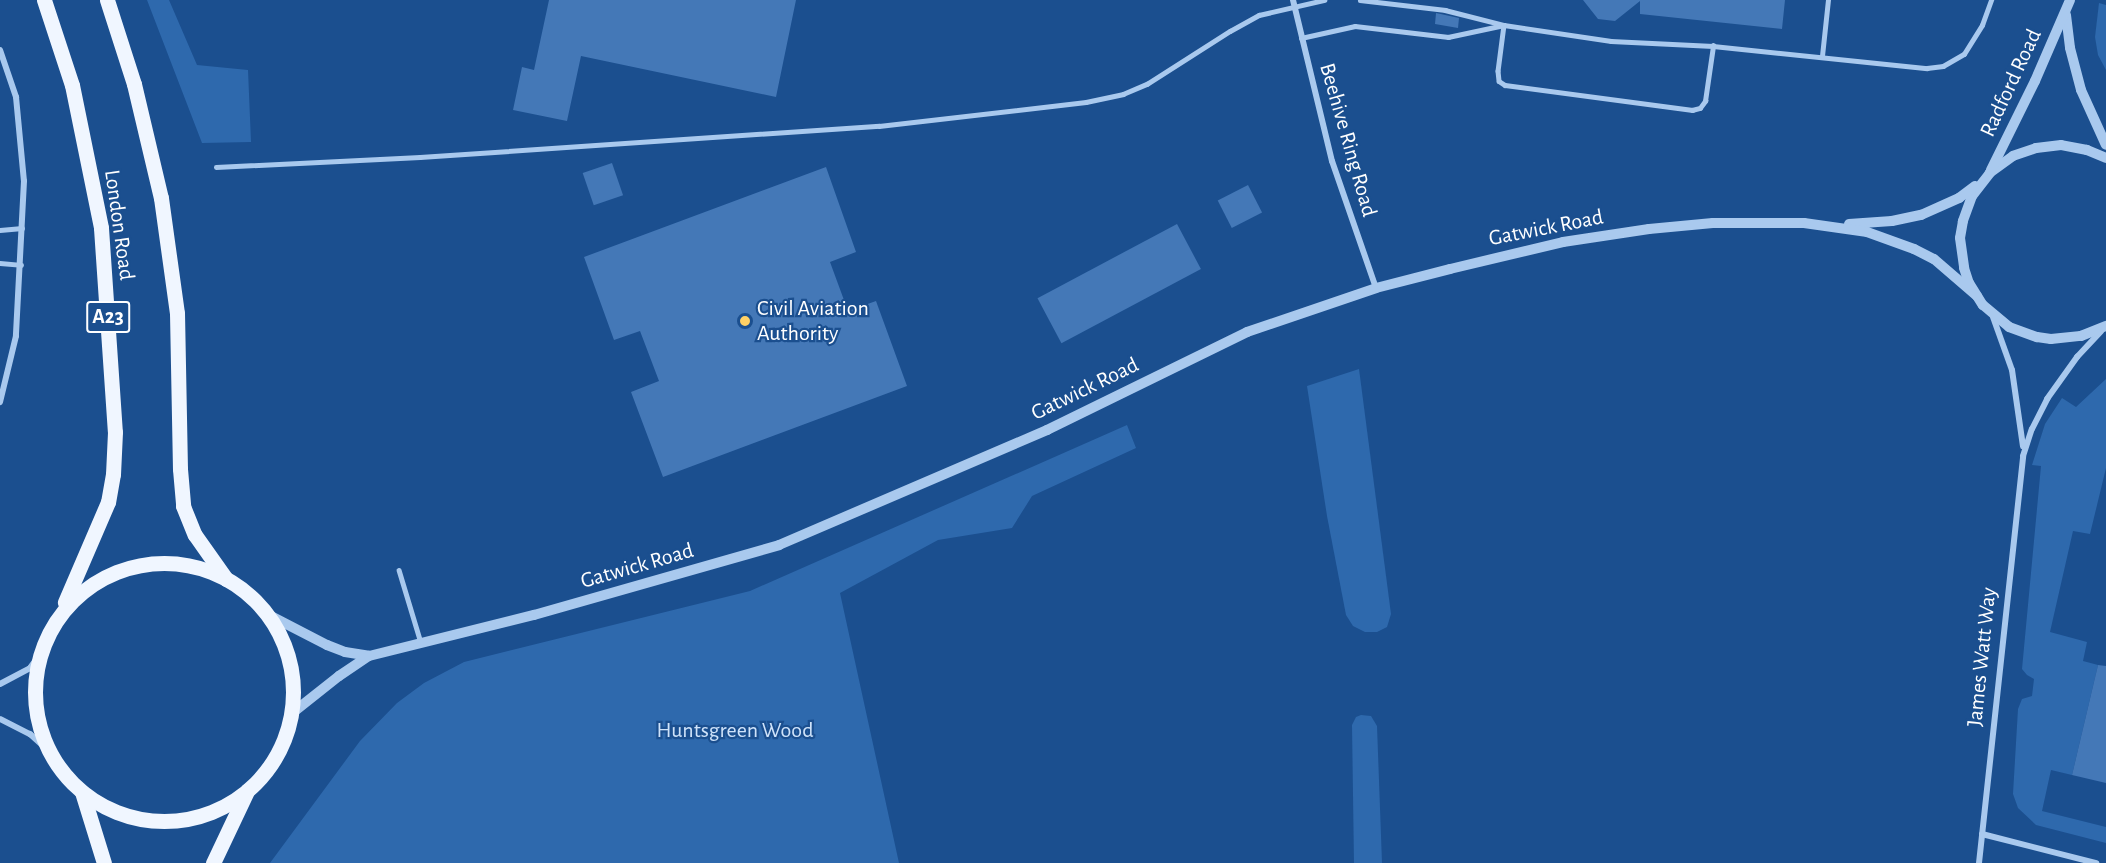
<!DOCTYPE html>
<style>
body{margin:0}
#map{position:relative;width:2106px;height:863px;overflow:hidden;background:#1b4f8f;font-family:"Alegreya Sans",sans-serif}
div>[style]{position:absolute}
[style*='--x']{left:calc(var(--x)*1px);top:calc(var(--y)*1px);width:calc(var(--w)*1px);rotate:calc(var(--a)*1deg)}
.green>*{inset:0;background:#2e69ad}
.building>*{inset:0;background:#4478b7;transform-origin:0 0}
.service>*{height:4.5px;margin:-2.25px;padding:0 2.25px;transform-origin:2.25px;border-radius:2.25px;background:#a9c9ee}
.minor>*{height:6px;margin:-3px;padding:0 3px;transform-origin:3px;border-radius:3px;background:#a9c9ee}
.tertiary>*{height:10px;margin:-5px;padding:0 5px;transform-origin:5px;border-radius:5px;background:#a9c9ee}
.primary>*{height:15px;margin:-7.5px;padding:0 7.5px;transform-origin:7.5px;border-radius:7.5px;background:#f0f6ff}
.primary>.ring{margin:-7.5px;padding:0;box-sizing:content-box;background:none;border:15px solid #f0f6ff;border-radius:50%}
.dots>*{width:16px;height:16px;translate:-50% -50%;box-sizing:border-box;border:3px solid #1b4f8f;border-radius:50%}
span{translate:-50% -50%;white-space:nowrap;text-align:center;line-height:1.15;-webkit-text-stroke:4.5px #1b4f8f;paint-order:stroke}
.shield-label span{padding:2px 4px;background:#1b4f8f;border:2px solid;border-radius:4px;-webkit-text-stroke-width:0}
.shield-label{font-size:21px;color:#fff;font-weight:700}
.street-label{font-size:22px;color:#fff}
.poi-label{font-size:22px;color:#fff}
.left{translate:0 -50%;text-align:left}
.park-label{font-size:22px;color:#cfe3fa}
</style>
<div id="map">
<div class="green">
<div style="clip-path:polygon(147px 0,169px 0,197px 65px,248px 70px,251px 142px,202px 143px)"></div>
<div style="clip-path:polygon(2099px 3px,2106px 5px,2106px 70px,2098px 55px,2095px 37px)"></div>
<div style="clip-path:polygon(1359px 369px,1391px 614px,1387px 627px,1377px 632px,1365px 632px,1353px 626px,1346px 615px,1327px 516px,1307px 386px)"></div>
<div style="clip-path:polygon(2106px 379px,2106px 468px,2090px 534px,2073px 531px,2050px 632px,2087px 642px,2083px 661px,2098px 665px,2072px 775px,2051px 770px,2042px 811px,2106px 827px,2106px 843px,2036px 825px,2018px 808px,2013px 794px,2018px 709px,2022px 699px,2032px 696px,2034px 679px,2027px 675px,2022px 669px,2041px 466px,2032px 465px,2045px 424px,2062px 398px,2076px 407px)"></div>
<div style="clip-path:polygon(1127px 425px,1136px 448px,1032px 496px,1012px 528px,938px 540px,840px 593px,899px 863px,270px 863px,360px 741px,397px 703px,424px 683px,464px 662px,750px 591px)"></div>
<div style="clip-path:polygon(1361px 715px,1371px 716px,1377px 726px,1382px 863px,1354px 863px,1352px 725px,1356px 717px)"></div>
</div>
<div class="building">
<div style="clip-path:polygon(549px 0,796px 0,776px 97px,581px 56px,567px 121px,513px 110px,522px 67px,534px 70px)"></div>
<div style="clip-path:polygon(1583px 0,1785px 0,1782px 29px,1640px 14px,1640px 1px,1615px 21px,1598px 19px)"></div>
<div style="clip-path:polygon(1436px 13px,1459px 18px,1458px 28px,1435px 24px)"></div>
<div style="left:612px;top:163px;width:34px;height:31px;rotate:71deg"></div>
<div style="clip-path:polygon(826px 167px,856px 252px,830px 262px,848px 311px,876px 301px,907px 386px,663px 477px,631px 392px,659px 381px,640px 331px,614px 340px,584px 257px)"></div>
<div style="left:1248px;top:185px;width:31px;height:34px;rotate:63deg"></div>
<div style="left:1177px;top:224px;width:51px;height:158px;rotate:62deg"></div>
<div style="clip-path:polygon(2098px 665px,2106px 666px,2106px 783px,2072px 775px)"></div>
</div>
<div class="service">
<div style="--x:1360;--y:0;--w:86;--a:6.7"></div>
<div style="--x:1445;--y:10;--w:61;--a:14.3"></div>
<div style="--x:1504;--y:25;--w:108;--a:8.5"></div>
<div style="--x:1611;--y:41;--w:102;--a:2.8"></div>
<div style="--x:1713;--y:46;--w:215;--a:5.9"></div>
<div style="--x:1927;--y:68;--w:16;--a:-7"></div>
<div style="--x:1943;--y:66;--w:24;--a:-30"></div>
<div style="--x:1964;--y:54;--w:34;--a:-58"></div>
<div style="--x:1982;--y:25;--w:27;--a:-70"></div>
<div style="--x:1301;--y:38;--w:55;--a:-12.5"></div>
<div style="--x:1355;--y:26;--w:94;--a:6.7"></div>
<div style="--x:1448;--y:37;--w:57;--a:-12.1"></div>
<div style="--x:1504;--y:25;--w:46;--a:97.4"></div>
<div style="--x:1498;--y:71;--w:10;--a:84"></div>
<div style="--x:1499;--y:81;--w:7;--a:34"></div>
<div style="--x:1505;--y:85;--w:189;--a:7.6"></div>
<div style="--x:1692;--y:110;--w:8;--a:-14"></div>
<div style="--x:1700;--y:108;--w:9;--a:-54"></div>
<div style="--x:1705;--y:101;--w:56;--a:-81.7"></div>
<div style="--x:1822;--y:56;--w:56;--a:-83.9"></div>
<div style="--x:216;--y:167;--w:204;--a:-2.8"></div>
<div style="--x:420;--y:157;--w:460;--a:-3.9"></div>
<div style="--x:879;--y:126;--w:208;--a:-6.6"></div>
<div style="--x:1086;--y:102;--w:38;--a:-12"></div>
<div style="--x:1123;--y:94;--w:26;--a:-23"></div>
<div style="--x:1147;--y:84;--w:98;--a:-32.6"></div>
<div style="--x:1230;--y:31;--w:33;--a:-29"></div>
<div style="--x:1259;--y:15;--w:67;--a:-13"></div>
<div style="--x:0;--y:230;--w:22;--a:-5"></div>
<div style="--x:0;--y:263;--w:21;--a:5"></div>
<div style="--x:399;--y:570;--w:76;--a:73.2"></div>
</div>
<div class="minor">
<div style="--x:1293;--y:0;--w:166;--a:76.4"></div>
<div style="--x:1332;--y:161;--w:134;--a:70.9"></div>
<div style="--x:0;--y:50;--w:50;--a:71.2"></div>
<div style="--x:16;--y:97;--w:84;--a:84.6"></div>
<div style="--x:24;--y:181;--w:155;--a:93"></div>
<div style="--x:16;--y:336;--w:68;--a:103.6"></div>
<div style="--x:1993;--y:317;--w:56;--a:70.3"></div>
<div style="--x:2012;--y:370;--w:77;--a:81.8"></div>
<div style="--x:0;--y:684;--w:34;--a:-28"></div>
<div style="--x:30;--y:668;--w:22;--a:-54"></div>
<div style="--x:0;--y:719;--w:34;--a:27"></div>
<div style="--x:30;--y:734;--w:28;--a:42"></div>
<div style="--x:1982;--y:834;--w:118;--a:14.3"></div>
<div style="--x:1979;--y:863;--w:409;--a:-83.8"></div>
<div style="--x:2023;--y:456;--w:28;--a:-72"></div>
<div style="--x:2032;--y:429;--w:34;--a:-63"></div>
<div style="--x:2047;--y:399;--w:52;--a:-54.5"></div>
<div style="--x:2077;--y:357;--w:35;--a:-47"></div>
</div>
<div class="tertiary">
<div style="--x:2066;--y:15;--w:33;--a:83"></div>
<div style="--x:2070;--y:48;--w:43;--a:75.3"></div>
<div style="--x:2081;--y:90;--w:60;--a:65.6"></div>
<div style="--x:2106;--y:158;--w:21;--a:-157"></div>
<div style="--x:2087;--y:150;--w:26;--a:-169"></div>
<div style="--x:2061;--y:145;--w:25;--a:173"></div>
<div style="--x:2036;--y:148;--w:24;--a:161"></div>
<div style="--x:2013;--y:156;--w:29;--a:144"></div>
<div style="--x:1990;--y:173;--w:29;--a:128"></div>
<div style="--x:1972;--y:196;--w:27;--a:110"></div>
<div style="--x:1963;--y:221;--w:17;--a:100"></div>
<div style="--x:1960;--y:238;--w:30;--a:82"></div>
<div style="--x:1964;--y:268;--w:16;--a:72"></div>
<div style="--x:1969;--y:283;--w:26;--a:58"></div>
<div style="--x:1983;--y:305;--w:34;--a:40"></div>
<div style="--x:2009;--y:327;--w:30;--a:20"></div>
<div style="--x:2037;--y:337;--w:14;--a:8"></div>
<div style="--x:2051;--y:339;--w:30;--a:-6"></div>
<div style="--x:2081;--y:336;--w:27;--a:-22"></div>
<div style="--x:1991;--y:170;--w:99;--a:-63.7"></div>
<div style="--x:2035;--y:81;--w:88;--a:-66.6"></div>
<div style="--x:1849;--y:224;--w:43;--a:-4"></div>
<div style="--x:1892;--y:221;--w:30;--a:-12"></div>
<div style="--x:1921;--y:215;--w:42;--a:-24.1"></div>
<div style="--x:1959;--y:198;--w:20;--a:-37"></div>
<div style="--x:265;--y:613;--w:70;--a:27.3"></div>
<div style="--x:327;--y:645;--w:19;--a:21"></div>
<div style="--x:345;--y:652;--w:24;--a:9"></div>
<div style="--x:291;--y:714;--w:61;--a:-38.4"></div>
<div style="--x:339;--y:676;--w:36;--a:-34"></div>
<div style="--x:369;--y:656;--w:170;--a:-14"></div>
<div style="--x:534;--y:615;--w:255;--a:-15.9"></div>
<div style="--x:779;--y:545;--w:292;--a:-23.2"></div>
<div style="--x:1047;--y:430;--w:223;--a:-26.1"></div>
<div style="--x:1247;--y:332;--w:136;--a:-18.8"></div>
<div style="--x:1376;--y:288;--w:76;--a:-14.4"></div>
<div style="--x:1450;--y:269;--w:116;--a:-13.4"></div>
<div style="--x:1563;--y:242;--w:87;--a:-8.6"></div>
<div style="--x:1649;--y:229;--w:64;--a:-5.4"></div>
<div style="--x:1713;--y:223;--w:91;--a:0"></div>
<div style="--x:1804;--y:223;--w:64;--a:8.1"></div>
<div style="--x:1867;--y:232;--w:50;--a:19.9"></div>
<div style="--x:1914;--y:249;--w:22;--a:27"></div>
<div style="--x:1934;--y:259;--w:57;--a:40.7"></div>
</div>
<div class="primary">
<div style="--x:44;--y:0;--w:89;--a:71.8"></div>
<div style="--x:72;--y:85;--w:146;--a:78.5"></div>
<div style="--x:101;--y:228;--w:204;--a:86.1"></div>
<div style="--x:115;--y:432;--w:42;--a:92.7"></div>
<div style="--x:113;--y:474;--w:28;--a:100"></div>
<div style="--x:108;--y:502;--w:109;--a:113.3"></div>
<div style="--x:107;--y:0;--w:88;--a:72.2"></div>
<div style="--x:134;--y:84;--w:117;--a:76.7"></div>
<div style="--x:161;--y:198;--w:116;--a:82.1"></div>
<div style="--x:177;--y:313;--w:156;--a:88.9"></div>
<div style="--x:180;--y:469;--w:37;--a:85"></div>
<div style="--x:183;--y:506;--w:31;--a:68"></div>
<div style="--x:195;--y:535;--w:54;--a:54.8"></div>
<div class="ring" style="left:35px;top:563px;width:243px;height:243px"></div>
<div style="--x:82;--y:792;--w:74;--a:72.8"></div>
<div style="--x:213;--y:863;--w:80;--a:-64.7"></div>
</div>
<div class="dots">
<div style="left:745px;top:321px;background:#ffd166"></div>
</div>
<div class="shield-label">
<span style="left:108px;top:317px">A23</span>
</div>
<div class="street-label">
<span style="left:2011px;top:83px;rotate:-65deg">Radford Road</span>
<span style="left:1348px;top:140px;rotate:74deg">Beehive Ring Road</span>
<span style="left:119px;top:225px;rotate:82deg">London Road</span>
<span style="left:1546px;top:228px;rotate:-11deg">Gatwick Road</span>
<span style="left:1085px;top:389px;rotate:-26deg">Gatwick Road</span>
<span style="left:637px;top:566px;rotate:-16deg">Gatwick Road</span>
<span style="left:1982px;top:657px;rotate:-84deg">James Watt Way</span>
</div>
<div class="poi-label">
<span class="left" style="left:757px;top:321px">Civil Aviation<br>Authority</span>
</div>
<div class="park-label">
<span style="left:735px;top:731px">Huntsgreen Wood</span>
</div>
</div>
